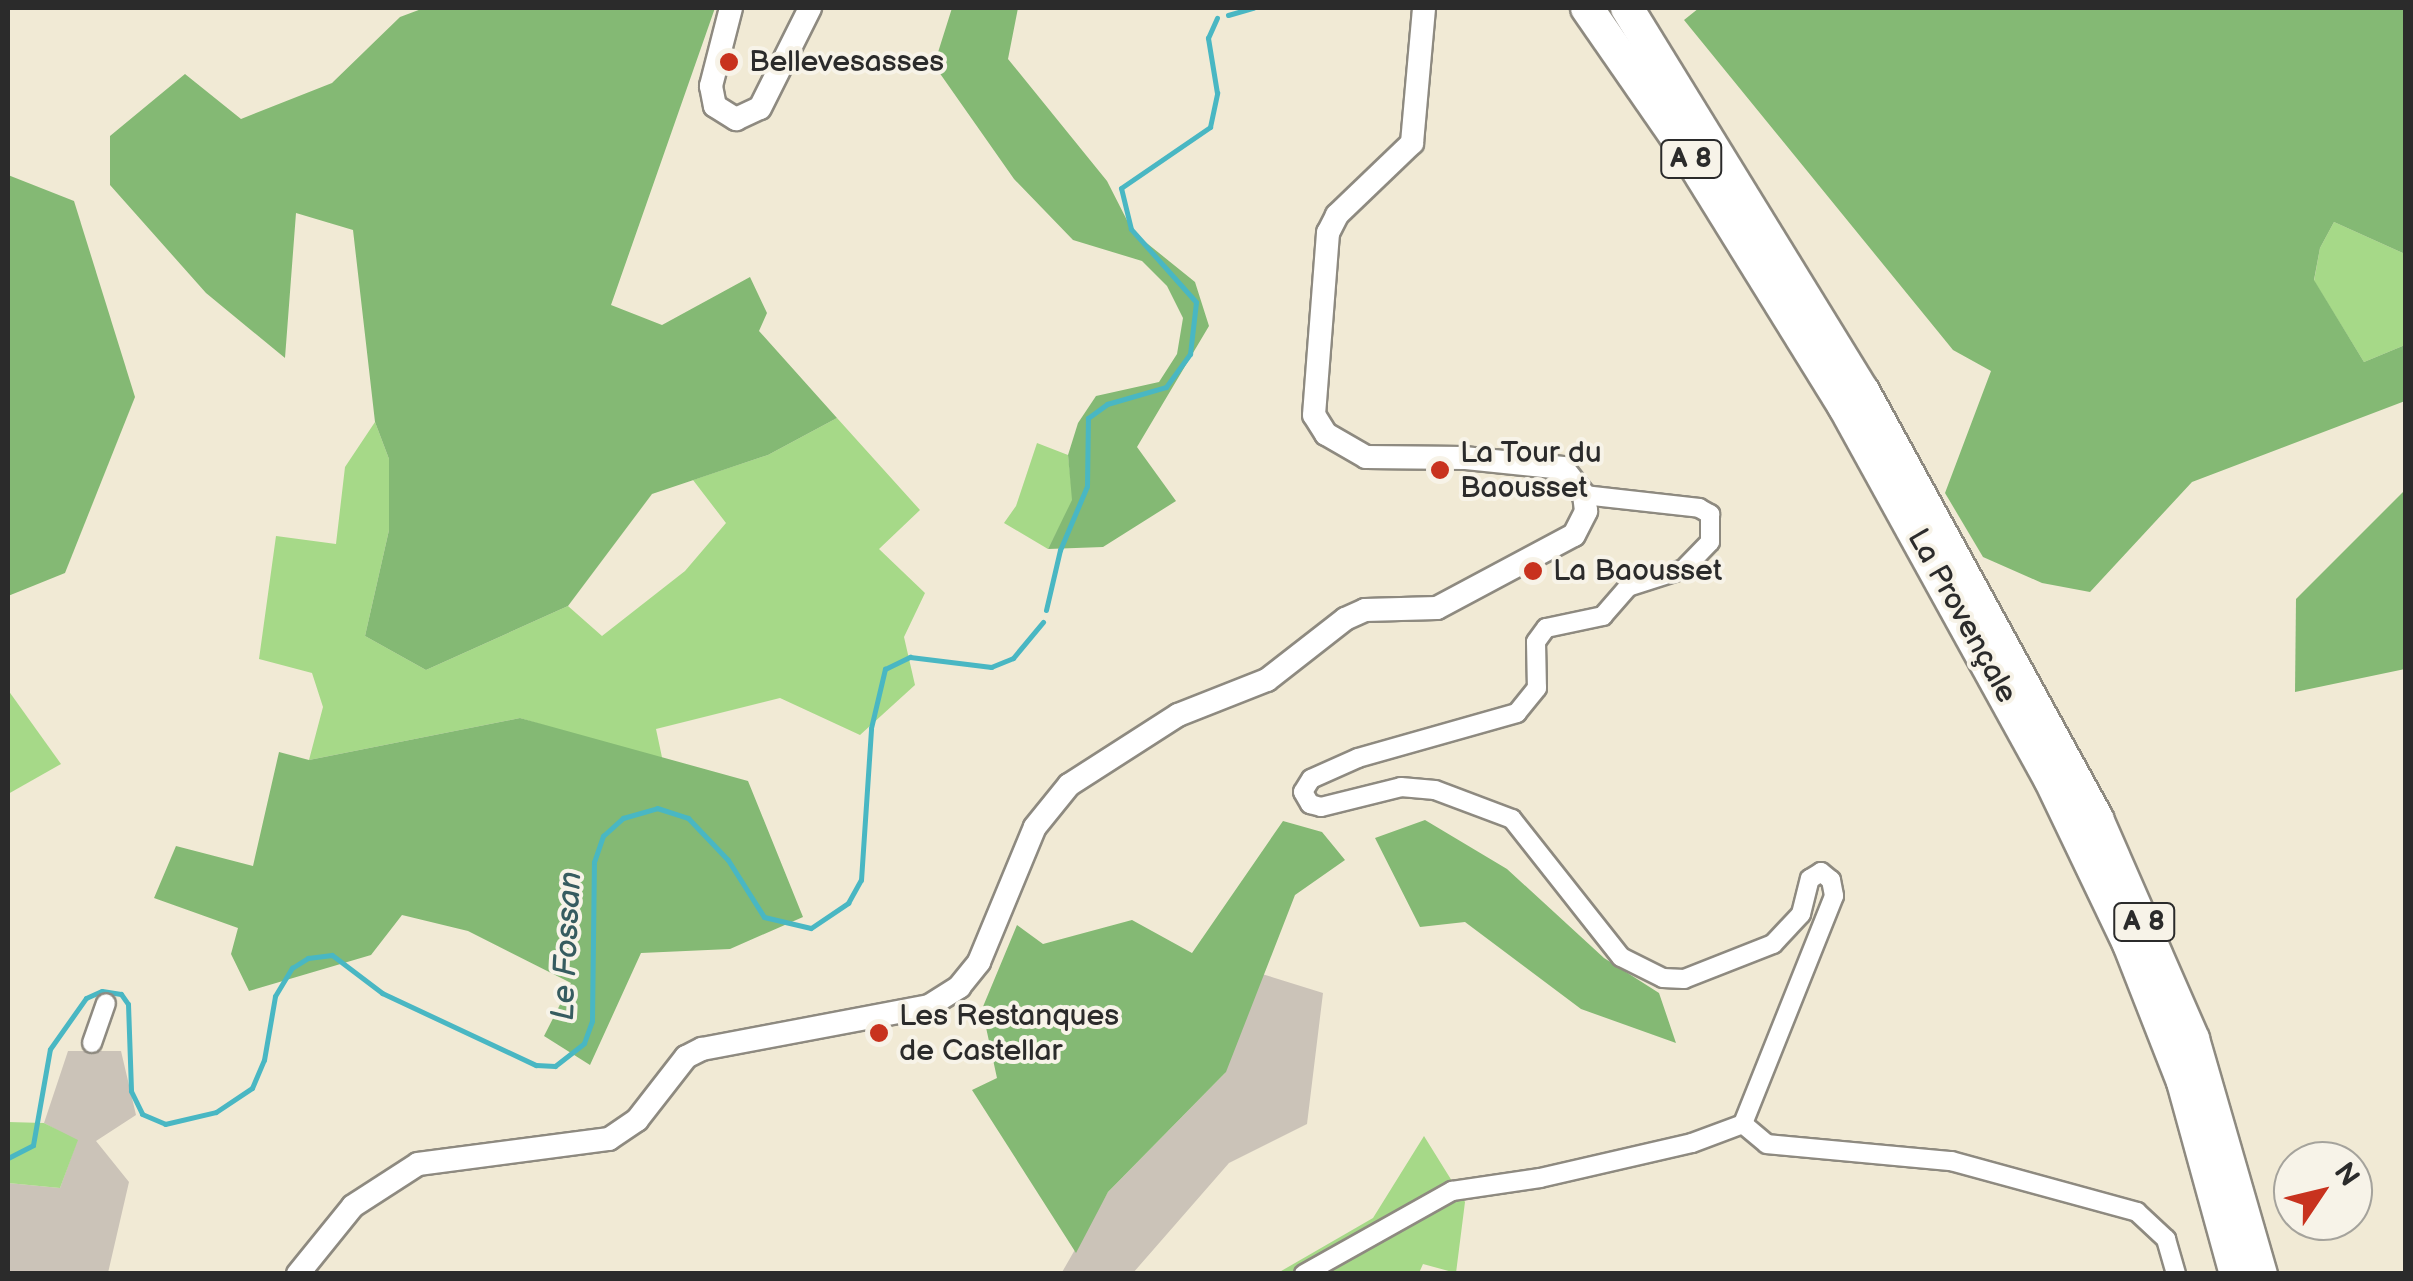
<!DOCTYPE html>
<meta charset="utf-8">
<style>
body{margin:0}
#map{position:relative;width:2413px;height:1281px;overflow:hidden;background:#f1ead5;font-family:"Balsamiq Sans",sans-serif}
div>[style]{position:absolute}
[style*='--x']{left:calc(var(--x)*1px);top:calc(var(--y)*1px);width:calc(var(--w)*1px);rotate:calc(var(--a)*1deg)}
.industrial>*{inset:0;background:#cbc3b8}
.green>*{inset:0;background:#a6d988}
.forest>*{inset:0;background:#84b974}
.stream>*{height:5px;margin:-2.5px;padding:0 2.5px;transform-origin:2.5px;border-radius:2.5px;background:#49b7c3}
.roads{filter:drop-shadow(2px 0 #8e8a80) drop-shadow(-2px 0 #8e8a80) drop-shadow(0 2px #8e8a80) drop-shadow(0 -2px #8e8a80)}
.minor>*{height:18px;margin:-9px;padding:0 9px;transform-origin:9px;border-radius:9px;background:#fff}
.tertiary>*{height:22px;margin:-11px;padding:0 11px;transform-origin:11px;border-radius:11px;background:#fff}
.motorway>*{height:32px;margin:-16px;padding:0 16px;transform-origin:16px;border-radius:16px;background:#fff}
.dots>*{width:28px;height:28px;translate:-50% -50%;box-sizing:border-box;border:5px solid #f7f3e8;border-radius:50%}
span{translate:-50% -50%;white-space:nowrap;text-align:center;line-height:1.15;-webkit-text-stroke:8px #f7f3e8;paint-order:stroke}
.shield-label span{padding:2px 8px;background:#f7f3e8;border:2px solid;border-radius:8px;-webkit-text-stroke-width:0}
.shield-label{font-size:28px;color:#2b2b2b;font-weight:700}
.poi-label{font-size:30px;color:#2b2b2b}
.left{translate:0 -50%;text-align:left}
.street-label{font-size:30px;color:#2b2b2b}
.water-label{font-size:32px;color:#365c60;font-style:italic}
.frame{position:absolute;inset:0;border:10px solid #2b2b2b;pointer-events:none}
.north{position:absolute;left:2273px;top:1141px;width:100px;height:100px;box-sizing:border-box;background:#f7f3e8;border:2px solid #a5a39c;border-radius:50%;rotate:55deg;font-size:28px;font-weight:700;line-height:40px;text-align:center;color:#2b2b2b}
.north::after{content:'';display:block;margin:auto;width:35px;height:45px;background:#c8321e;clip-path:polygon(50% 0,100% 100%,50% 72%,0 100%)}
</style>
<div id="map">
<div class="industrial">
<div style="clip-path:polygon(1262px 974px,1323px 993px,1307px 1124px,1229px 1163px,1133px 1273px,1061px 1274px,1108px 1192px,1225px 1073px)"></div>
<div style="clip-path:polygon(68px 1051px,121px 1051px,136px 1115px,96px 1141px,129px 1182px,108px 1273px,8px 1274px,8px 1183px,60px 1188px,77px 1141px,44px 1123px)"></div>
</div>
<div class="green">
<div style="clip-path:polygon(2334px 222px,2405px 254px,2405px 345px,2364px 362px,2314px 281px,2320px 248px)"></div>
<div style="clip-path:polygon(837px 418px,920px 510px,879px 549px,925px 593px,904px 637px,915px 685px,860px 735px,780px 698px,656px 729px,663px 762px,520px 718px,309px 760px,323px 707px,312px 673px,259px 659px,276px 536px,336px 544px,345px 467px,375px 422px,389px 459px,389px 530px,365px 636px,426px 670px,568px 606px,602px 636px,685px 571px,726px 523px,693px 480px,768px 455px)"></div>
<div style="clip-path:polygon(1037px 443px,1068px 455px,1073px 500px,1048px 549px,1004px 523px,1016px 506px)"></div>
<div style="clip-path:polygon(8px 690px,61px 764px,8px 794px)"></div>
<div style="clip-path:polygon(8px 1122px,44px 1123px,78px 1140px,60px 1188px,8px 1183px)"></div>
<div style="clip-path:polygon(1424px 1136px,1465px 1202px,1456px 1273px,1423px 1264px,1419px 1273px,1276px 1274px,1373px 1218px)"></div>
</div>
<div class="forest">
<div style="clip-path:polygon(424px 8px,715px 8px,611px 305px,662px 325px,750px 277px,767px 313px,759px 331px,837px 418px,768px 455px,652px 494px,568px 606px,426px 670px,365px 636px,389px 530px,389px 459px,375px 422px,353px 230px,296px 213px,285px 358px,206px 293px,110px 185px,110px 136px,185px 74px,241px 119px,332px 83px,400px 17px)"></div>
<div style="clip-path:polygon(952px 8px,1018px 8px,1008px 59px,1107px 181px,1133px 232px,1195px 282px,1209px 326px,1137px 447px,1176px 501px,1103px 547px,1048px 549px,1072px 500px,1068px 455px,1078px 423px,1096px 396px,1159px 382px,1177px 354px,1183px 318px,1167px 286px,1142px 261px,1073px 240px,1014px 179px,934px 65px)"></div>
<div style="clip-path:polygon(1699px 8px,2405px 8px,2405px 254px,2334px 222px,2320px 248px,2314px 280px,2364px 362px,2405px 345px,2405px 401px,2192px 482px,2090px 592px,2042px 583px,1983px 557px,1945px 493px,1991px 371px,1953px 350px,1684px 20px)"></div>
<div style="clip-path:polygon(8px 175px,74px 201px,135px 397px,65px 573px,8px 596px)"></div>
<div style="clip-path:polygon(2405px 490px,2405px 669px,2295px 692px,2296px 599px)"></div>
<div style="clip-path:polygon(520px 718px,748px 781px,803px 917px,730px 949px,641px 953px,590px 1065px,544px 1036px,571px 983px,468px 931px,402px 915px,371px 955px,249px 991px,231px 954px,238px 928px,154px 898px,176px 846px,253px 866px,279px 752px,309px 760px)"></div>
<div style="clip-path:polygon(1425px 820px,1507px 869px,1604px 958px,1659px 993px,1676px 1043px,1581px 1009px,1465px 922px,1420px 927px,1375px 838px)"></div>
<div style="clip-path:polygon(1283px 821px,1322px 832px,1345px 860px,1295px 895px,1226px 1072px,1108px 1192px,1076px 1253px,972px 1090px,997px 1078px,982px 1009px,1017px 925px,1043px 944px,1132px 920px,1192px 953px)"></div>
</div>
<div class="stream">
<div style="--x:1228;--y:15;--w:26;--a:-16"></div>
<div style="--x:1046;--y:610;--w:62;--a:-76.9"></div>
<div style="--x:1060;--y:550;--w:69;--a:-67.1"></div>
<div style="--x:1087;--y:486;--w:68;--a:-89.2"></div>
<div style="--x:1088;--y:418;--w:24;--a:-36"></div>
<div style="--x:1107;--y:404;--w:61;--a:-16.1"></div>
<div style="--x:1166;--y:387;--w:41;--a:-54"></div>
<div style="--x:1190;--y:354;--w:52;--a:-83.4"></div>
<div style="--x:1196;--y:302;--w:98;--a:-131.7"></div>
<div style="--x:1131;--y:229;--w:42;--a:-103.7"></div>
<div style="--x:1121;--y:188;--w:108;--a:-34.4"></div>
<div style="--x:1210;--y:127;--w:35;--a:-78"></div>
<div style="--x:1217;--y:93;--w:56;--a:-99.3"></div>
<div style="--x:1208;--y:38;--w:22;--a:-66"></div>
<div style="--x:8;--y:1158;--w:28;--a:-27"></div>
<div style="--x:33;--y:1145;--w:97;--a:-80"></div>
<div style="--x:50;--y:1049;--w:62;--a:-54.8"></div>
<div style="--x:86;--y:998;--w:17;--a:-24"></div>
<div style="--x:102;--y:991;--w:19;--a:9"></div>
<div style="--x:121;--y:994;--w:12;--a:55"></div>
<div style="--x:128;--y:1004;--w:87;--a:88"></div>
<div style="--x:131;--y:1091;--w:25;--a:64"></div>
<div style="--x:142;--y:1114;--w:25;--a:23"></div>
<div style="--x:165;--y:1124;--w:52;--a:-13.2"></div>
<div style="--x:216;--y:1112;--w:43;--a:-33.7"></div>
<div style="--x:252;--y:1088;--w:30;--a:-67"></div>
<div style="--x:264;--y:1060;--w:65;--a:-80.2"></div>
<div style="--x:275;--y:996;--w:33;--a:-59"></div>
<div style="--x:292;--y:968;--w:19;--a:-32"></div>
<div style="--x:308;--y:958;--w:24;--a:-7"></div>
<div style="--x:332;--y:955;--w:63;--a:37.2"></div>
<div style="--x:382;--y:993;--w:170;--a:25.1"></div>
<div style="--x:536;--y:1065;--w:19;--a:3"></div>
<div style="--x:555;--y:1066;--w:37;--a:-38"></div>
<div style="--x:584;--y:1043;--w:23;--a:-70"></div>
<div style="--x:592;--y:1021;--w:159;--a:-89.3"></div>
<div style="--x:594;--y:862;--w:28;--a:-71"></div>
<div style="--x:603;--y:836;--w:27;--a:-42"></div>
<div style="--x:623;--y:818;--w:35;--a:-16"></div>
<div style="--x:657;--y:808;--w:33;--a:18"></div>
<div style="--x:688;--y:818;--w:58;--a:46.4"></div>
<div style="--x:728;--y:860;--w:67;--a:57.7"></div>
<div style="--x:764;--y:917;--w:48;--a:13.2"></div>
<div style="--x:811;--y:928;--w:45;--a:-34"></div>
<div style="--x:848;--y:903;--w:26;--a:-61"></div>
<div style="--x:861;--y:880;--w:152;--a:-86.2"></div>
<div style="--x:871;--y:728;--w:61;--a:-76.7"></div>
<div style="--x:885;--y:669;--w:28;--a:-26"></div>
<div style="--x:910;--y:657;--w:82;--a:7"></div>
<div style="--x:991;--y:667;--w:24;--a:-22"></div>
<div style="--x:1013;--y:658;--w:47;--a:-50.2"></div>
</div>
<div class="roads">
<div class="minor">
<div style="--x:1584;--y:495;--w:116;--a:6.4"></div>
<div style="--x:1699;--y:508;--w:13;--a:29"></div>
<div style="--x:1710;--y:514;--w:28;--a:90"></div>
<div style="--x:1710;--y:542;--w:37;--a:134"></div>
<div style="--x:1684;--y:569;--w:59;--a:162.2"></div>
<div style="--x:1628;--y:587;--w:38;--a:131"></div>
<div style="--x:1603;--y:616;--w:58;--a:168.1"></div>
<div style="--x:1546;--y:628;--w:17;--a:126"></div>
<div style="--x:1536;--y:642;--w:46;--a:88.8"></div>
<div style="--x:1537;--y:688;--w:32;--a:129"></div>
<div style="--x:1517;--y:713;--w:165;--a:164.2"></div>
<div style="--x:1358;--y:758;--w:51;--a:155.9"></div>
<div style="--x:1311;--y:779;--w:15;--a:122"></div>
<div style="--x:1303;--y:792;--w:14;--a:60"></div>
<div style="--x:1310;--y:804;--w:11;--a:15"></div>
<div style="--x:1321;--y:807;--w:82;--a:-14"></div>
<div style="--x:1401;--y:787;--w:34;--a:5"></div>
<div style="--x:1435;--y:790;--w:82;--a:20.6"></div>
<div style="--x:1512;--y:819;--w:176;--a:51.7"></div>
<div style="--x:1621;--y:957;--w:47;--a:26.6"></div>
<div style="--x:1663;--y:978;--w:21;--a:3"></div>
<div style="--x:1684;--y:979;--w:96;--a:-21.5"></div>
<div style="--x:1773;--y:944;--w:41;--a:-47"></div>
<div style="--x:1801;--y:914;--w:36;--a:-76"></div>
<div style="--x:1810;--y:879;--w:13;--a:-32"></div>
<div style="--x:1821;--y:872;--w:13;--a:39"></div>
<div style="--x:1831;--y:880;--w:16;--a:79"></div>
<div style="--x:1834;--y:896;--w:245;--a:111.8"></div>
<div style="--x:92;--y:1043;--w:42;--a:-70.7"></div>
<div style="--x:1743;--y:1124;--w:31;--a:40"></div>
<div style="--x:1767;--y:1144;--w:185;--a:5.3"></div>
<div style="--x:1951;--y:1161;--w:193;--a:15.3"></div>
<div style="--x:2137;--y:1212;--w:40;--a:43"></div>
<div style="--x:2166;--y:1239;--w:36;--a:74"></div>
<div style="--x:1304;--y:1274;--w:170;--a:-29.3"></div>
<div style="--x:1452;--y:1191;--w:89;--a:-8.4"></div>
<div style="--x:1540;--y:1178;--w:156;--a:-13"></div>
<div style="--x:1692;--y:1143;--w:54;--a:-20.4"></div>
</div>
<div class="tertiary">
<div style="--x:731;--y:8;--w:81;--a:104.4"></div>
<div style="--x:711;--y:86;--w:20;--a:79"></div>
<div style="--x:715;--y:106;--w:25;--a:32"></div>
<div style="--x:736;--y:119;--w:26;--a:-25"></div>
<div style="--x:760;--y:108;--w:112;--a:-63.4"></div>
<div style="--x:298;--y:1274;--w:87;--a:-51"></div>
<div style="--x:353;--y:1206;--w:77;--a:-32.9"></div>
<div style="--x:418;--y:1164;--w:193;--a:-7.5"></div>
<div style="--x:609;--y:1139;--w:34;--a:-34"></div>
<div style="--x:637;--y:1120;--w:80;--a:-52.1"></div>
<div style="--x:686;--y:1057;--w:18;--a:-27"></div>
<div style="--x:702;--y:1049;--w:231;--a:-10.7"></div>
<div style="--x:929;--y:1006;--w:36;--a:-32"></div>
<div style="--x:959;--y:987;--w:32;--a:-51"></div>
<div style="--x:979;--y:962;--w:146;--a:-67.5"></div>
<div style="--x:1035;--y:827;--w:54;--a:-51"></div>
<div style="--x:1069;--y:785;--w:130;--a:-32.7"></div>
<div style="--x:1178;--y:715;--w:96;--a:-21.5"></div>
<div style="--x:1267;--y:680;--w:99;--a:-38"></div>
<div style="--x:1345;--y:619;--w:22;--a:-24"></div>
<div style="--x:1365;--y:610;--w:72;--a:-1.6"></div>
<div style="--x:1437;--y:608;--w:155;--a:-28.1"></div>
<div style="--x:1574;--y:535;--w:27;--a:-63"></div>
<div style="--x:1586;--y:511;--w:16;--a:-97"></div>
<div style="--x:1584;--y:495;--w:34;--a:-128"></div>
<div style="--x:1563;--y:468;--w:100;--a:-174.2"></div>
<div style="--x:1464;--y:458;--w:98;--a:-179.4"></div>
<div style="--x:1366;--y:457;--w:46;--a:-150.1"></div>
<div style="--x:1326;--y:434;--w:22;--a:-122"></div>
<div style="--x:1314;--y:415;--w:183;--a:-85.6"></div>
<div style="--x:1328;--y:233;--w:20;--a:-63"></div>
<div style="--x:1337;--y:215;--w:104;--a:-43.8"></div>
<div style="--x:1412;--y:143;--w:136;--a:-84.9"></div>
</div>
<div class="motorway">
<div style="--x:1587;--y:8;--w:170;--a:55.3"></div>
<div style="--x:1684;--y:148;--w:304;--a:58.2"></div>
<div style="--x:1844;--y:406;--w:426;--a:61.1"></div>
<div style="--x:2050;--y:779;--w:183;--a:64.4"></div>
<div style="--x:2129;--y:944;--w:148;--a:68.6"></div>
<div style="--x:2183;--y:1082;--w:199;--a:74.6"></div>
<div style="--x:1627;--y:8;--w:450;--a:58.4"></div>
<div style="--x:1863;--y:391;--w:488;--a:61.3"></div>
<div style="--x:2097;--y:819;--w:240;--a:66.4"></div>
<div style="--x:2193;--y:1039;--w:245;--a:73.9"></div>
</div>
</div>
<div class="dots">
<div style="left:729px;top:62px;background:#c8321e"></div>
<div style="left:1440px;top:470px;background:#c8321e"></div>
<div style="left:1533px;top:571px;background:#c8321e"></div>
<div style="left:879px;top:1033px;background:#c8321e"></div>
</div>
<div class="shield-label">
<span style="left:1691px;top:159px">A 8</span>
<span style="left:2144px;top:922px">A 8</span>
</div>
<div class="poi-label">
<span class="left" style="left:749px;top:62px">Bellevesasses</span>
<span class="left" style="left:1460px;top:470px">La Tour du<br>Baousset</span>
<span class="left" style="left:1553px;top:571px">La Baousset</span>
<span class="left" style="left:899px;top:1033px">Les Restanques<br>de Castellar</span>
</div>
<div class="street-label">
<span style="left:1962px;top:616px;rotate:61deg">La Provençale</span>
</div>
<div class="water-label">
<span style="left:568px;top:946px;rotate:-87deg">Le Fossan</span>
</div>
<div class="frame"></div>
<div class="north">N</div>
</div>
